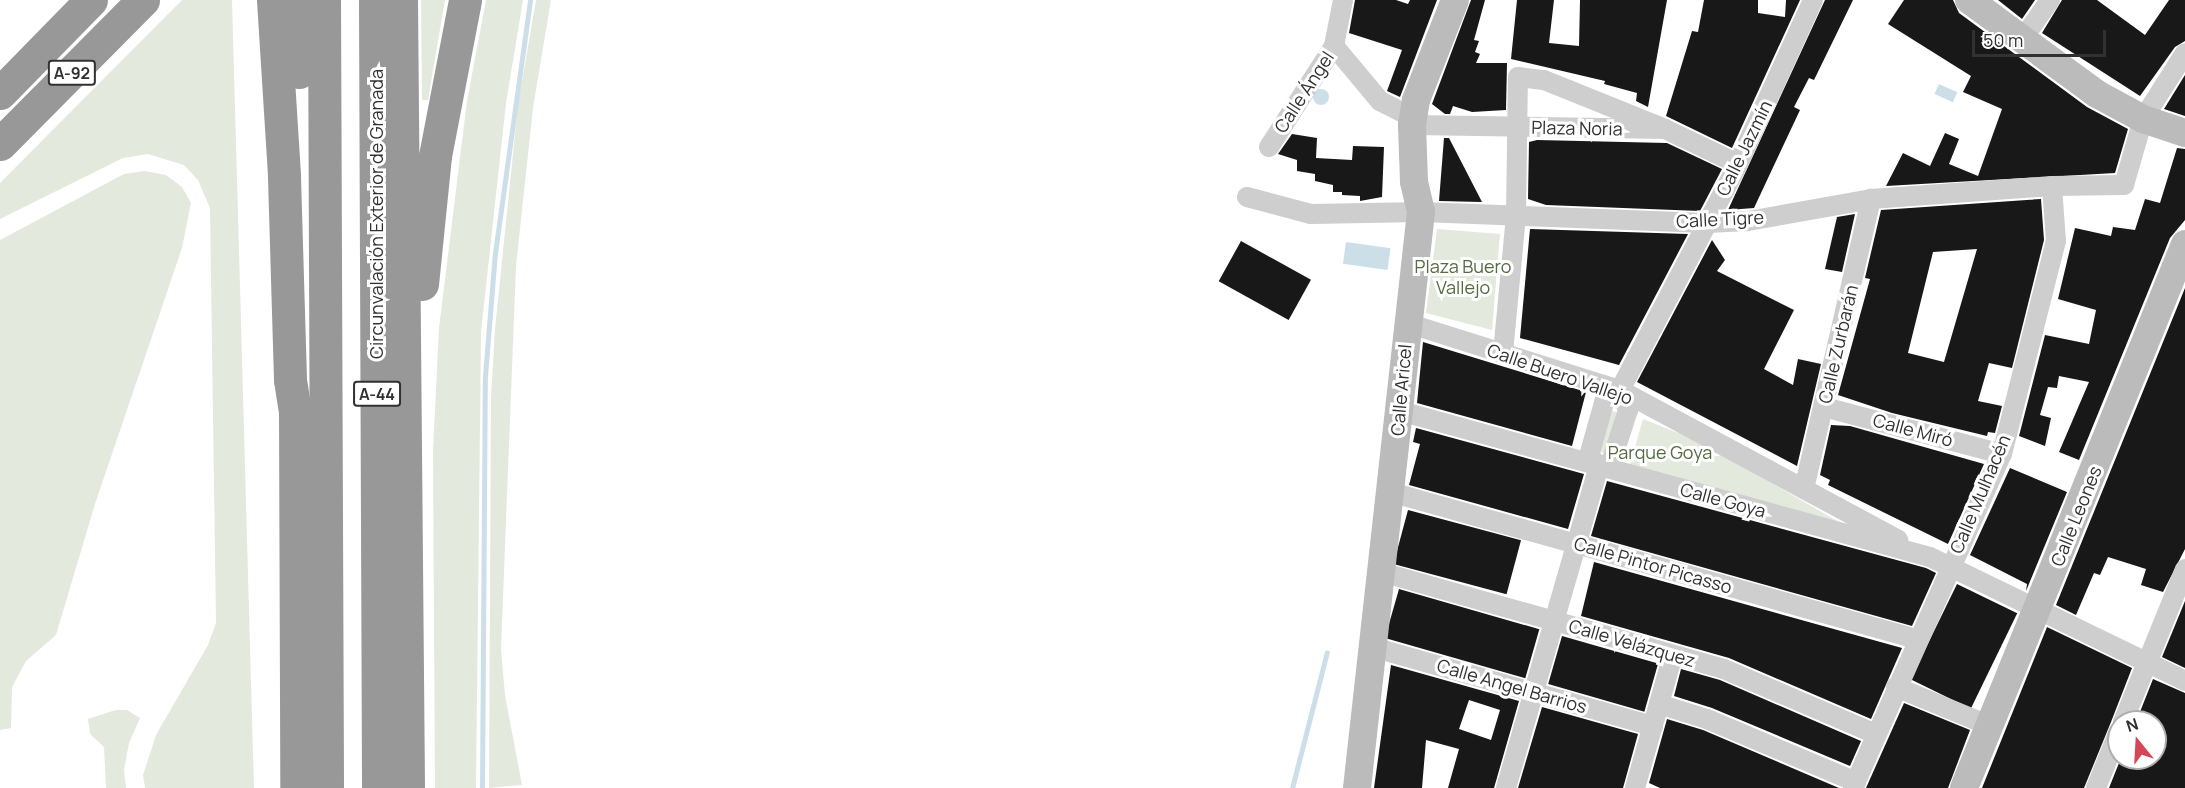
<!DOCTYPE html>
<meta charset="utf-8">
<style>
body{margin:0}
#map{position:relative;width:2185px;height:788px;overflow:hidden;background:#fff;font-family:Manrope,sans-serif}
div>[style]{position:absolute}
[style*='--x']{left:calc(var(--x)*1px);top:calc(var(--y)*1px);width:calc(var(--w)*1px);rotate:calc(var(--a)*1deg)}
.green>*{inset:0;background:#e4e9de}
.water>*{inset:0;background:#ccdfe8;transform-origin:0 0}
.round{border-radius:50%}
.stream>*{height:5px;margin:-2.5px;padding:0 2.5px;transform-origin:2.5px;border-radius:2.5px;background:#ccdfe8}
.building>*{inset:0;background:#181818;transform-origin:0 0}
.street>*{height:20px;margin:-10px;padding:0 10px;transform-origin:10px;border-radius:10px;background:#cecece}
.secondary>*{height:28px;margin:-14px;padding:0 14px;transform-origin:14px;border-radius:14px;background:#bbb}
.highway>*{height:33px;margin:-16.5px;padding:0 16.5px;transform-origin:16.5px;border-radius:16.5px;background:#989898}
span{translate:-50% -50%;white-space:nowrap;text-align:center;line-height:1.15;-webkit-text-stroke:6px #fff;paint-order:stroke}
.shield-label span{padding:2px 4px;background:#fff;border:2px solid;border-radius:4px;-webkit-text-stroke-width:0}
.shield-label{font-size:16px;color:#313131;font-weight:700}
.street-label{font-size:18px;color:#313131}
.park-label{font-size:18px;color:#566942}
.north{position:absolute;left:2107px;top:710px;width:60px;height:60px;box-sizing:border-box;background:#fff;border:2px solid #adadad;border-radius:50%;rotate:342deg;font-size:16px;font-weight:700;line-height:24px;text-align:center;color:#313131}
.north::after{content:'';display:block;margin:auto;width:21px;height:27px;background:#d44757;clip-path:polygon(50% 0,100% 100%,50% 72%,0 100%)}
.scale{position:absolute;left:1972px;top:30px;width:134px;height:27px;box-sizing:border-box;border:3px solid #313131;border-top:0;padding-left:8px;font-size:18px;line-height:21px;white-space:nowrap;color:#313131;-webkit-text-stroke:4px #fff;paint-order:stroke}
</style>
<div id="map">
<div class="green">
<div style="clip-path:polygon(182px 0,232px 0,254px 788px,145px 788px,143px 775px,156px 735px,208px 645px,216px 623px,210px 208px,198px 180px,184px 165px,148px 154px,123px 158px,0 219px,0 183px)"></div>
<div style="clip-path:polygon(421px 0,445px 0,428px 100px,422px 100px)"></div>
<div style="clip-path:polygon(486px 0,523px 0,506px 103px,481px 332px,476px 788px,435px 788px,433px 451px,439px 328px,467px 101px)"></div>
<div style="clip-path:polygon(536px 0,551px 0,533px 108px,516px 266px,501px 649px,505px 695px,522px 785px,489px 788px,491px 397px,495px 329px,518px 105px)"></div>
<div style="clip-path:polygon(145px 171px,166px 175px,182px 187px,191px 203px,182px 248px,95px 504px,56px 635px,26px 661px,12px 687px,11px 728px,0 730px,0 240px,124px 174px)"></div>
<div style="clip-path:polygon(1437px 229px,1500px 234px,1492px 330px,1426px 313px)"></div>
<div style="clip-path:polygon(1612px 411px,1619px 413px,1606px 454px,1598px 451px)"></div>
<div style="clip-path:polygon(1643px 419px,1701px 442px,1858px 533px,1629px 468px)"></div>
<div style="clip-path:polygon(116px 710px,127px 710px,140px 718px,129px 743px,124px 770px,126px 788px,106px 788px,104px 747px,90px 734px,88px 719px)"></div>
</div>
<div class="water">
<div style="left:1939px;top:84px;width:20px;height:11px;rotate:24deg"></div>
<div class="round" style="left:1313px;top:89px;width:16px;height:16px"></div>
<div style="left:1346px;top:242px;width:45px;height:22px;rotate:8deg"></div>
</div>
<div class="stream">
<div style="--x:482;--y:788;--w:412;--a:-89.6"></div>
<div style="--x:485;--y:376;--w:123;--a:-85.4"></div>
<div style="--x:495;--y:253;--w:255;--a:-82.1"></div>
<div style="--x:1292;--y:788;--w:140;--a:-75.6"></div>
</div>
<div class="building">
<div style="clip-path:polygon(1355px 0,1396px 0,1408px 4px,1410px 0,1437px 0,1400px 97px,1387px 91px,1402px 50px,1349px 33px)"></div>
<div style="clip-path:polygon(1471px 0,1485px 0,1474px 40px,1479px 41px,1475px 52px,1480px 54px,1476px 63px,1507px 63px,1506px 110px,1472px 112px,1453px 106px,1450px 114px,1445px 114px,1432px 104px)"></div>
<div style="clip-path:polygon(1517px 0,1554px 0,1549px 43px,1579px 46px,1580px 0,1667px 0,1648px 107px,1636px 101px,1637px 93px,1604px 84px,1605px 81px,1511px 59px)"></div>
<div style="clip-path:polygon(1704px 0,1758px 0,1758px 13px,1785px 17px,1786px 0,1800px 0,1732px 148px,1666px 116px,1692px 31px,1698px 32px)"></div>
<div style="clip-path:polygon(1825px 0,1853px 0,1814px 80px,1809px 78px,1794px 107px,1800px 110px,1754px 208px,1728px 210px)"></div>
<div style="clip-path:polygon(1904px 0,1953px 0,1959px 13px,2087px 107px,2128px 129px,2115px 173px,1886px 186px,1903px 153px,1930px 166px,1945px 133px,1959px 139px,1949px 164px,1978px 176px,2002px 109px,1963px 92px,1971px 76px,1888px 24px)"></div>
<div style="clip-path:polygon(1998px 0,2035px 0,2022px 19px)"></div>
<div style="clip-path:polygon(2062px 0,2097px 0,2145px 35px,2169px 0,2185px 0,2185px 41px,2175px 47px,2140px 96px,2042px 33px)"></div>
<div style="clip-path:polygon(2185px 75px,2185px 116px,2164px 109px)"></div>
<div style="clip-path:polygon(1292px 134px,1317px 138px,1316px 158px,1352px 160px,1353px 146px,1384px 147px,1382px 197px,1360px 201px,1360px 196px,1342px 195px,1342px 192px,1333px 192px,1333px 185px,1315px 181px,1315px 174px,1297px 171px,1297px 160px,1278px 154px)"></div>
<div style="clip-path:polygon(1444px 138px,1449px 138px,1482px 202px,1439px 201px)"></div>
<div style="clip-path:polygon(1537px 140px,1667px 143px,1722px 169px,1700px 211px,1546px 205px,1528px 199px,1529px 142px)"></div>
<div style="clip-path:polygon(2177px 148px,2185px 149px,2185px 220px,2170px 238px,2079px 460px,2059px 452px,2089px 382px,2059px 376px,2057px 388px,2048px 387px,2040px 415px,2051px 418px,2045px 446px,2019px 436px,2045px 335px,2089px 344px,2096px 310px,2058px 299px,2075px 228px,2111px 236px,2113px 227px,2135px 230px,2145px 199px,2160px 203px)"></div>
<div style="clip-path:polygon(evenodd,2041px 199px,2044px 240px,2012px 368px,1989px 363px,1978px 401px,2002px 406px,1995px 433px,1988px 432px,1987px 436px,1892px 413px,1838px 395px,1870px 279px,1865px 278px,1881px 210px,2041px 199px,1977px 249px,1944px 362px,1908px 353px,1933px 252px,1977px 249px)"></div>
<div style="clip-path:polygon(1855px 214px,1842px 272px,1825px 269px,1837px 217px)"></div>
<div style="clip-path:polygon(1530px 229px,1688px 234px,1619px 365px,1520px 338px)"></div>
<div style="clip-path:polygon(1712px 240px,1725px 260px,1717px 271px,1794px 310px,1764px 369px,1793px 385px,1798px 359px,1821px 364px,1797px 466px,1637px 382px)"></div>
<div style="left:1241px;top:241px;width:80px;height:46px;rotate:29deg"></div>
<div style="clip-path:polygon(2185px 288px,2185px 549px,2163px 592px,2141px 585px,2146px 569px,2108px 557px,2100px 575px,2094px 573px,2076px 615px,2056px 605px)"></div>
<div style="clip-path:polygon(1423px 342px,1586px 392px,1572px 446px,1417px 403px)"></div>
<div style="clip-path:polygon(1831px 425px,1850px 426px,1984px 464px,1948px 544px,1828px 485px,1830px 480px,1820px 475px)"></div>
<div style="clip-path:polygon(1416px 428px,1584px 474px,1568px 529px,1409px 485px,1420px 444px,1413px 442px)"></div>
<div style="clip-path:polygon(2010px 468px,2067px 492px,2026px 591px,2027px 584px,1970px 555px)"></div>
<div style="clip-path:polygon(1607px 481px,1926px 568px,1936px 573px,1912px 626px,1591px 536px)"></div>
<div style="left:1408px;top:510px;width:117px;height:56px;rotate:15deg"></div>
<div style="clip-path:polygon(1594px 562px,1902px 648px,1871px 719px,1729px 658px,1581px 616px)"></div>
<div style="left:1957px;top:584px;width:67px;height:106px;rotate:26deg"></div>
<div style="left:1399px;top:589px;width:146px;height:51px;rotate:16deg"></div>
<div style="clip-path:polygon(2185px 601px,2185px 668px,2162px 657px)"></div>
<div style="clip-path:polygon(2047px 627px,2132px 668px,2111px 722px,2084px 788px,1982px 788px)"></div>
<div style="left:1562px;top:636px;width:100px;height:50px;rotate:16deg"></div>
<div style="clip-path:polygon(evenodd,1391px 665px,1519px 701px,1494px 788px,1448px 788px,1459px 749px,1426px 740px,1422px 788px,1374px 788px,1391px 665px,1469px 700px,1500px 710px,1491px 740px,1459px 729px,1469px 700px)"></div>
<div style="clip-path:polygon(1681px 669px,1720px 680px,1861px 741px,1850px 766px,1712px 708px,1674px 696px)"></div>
<div style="clip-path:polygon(2153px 679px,2185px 693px,2185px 788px,2109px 788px,2121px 758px,2155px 758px,2155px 722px,2136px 722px)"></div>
<div style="clip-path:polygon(1904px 703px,1970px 730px,1948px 788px,1866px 788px)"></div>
<div style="clip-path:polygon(1542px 707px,1638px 734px,1623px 788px,1518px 788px)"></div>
<div style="clip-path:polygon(1667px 719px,1703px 730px,1839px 788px,1660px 788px,1649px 783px)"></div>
</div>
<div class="street">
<div style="--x:2022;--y:40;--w:49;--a:-55"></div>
<div style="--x:1334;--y:46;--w:72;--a:50.1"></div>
<div style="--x:1380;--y:101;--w:25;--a:27"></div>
<div style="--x:1412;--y:125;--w:253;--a:0.9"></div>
<div style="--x:1665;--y:129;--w:81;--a:25.6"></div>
<div style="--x:1269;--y:147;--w:120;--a:-57.2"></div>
<div style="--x:1334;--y:46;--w:47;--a:-78.9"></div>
<div style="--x:1247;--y:197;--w:66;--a:14.9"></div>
<div style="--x:1311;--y:214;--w:110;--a:-1"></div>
<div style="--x:1421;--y:212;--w:285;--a:2.2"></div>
<div style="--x:1706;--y:223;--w:42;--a:-2.7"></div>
<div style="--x:1748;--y:221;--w:125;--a:-10.1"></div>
<div style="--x:1871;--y:199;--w:181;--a:-4.1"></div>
<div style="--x:2052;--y:186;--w:72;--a:-0.8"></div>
<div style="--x:2124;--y:185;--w:69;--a:-73.9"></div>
<div style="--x:2143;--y:119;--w:78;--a:-57.5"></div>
<div style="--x:1407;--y:323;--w:223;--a:17.5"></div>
<div style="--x:1620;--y:390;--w:316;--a:28.3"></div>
<div style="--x:1503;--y:353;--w:138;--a:-84.6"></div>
<div style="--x:1516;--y:216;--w:139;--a:-89.2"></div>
<div style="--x:1518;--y:77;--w:26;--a:7"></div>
<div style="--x:1544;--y:80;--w:131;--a:22"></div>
<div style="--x:1620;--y:390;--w:255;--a:-62.4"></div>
<div style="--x:1738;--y:164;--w:180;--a:-65.4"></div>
<div style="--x:1620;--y:390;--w:22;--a:68"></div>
<div style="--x:1628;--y:410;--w:56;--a:107.8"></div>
<div style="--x:1611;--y:463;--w:12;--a:166"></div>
<div style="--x:1599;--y:466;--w:14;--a:-135"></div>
<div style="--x:1589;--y:456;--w:59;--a:-74.3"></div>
<div style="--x:1605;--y:399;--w:17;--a:-31"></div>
<div style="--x:1824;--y:407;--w:184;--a:14.8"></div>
<div style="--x:1400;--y:411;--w:550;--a:15.4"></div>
<div style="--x:1930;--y:557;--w:284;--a:25.9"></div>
<div style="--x:1804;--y:489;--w:298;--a:-77"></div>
<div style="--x:1390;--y:492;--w:546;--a:15.61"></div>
<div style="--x:1381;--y:572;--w:356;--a:15.8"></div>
<div style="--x:1724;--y:669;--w:165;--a:23.2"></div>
<div style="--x:1372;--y:647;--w:292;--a:15.7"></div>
<div style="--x:1896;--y:687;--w:102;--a:22.5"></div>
<div style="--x:1659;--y:704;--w:50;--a:17.4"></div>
<div style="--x:1707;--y:719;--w:162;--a:22.9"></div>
<div style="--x:2123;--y:722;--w:165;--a:-67.9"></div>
<div style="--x:1506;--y:788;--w:335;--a:-73.9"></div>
<div style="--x:1635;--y:788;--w:138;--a:-74.1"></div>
<div style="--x:1853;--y:788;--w:366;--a:-66"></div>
<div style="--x:2002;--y:454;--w:220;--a:-75.8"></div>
<div style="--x:2056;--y:241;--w:55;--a:-94.2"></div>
<div style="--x:2096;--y:788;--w:61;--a:-68"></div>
</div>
<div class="secondary">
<div style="--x:1969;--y:0;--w:159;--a:36.3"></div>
<div style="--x:2097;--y:94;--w:52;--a:28.5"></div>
<div style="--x:2143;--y:119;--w:44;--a:18.4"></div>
<div style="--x:1357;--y:788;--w:580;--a:-83.66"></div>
<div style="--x:1421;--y:212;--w:31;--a:-103"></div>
<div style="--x:1414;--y:182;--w:57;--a:-92"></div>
<div style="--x:1412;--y:125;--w:25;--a:-81"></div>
<div style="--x:1416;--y:100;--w:107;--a:-68.7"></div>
<div style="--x:1964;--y:788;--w:587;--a:-67.89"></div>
</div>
<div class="highway">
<div style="--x:273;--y:0;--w:177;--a:86.4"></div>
<div style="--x:284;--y:177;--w:203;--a:88.3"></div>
<div style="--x:290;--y:380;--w:30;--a:81"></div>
<div style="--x:295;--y:410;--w:378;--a:89.8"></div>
<div style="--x:299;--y:0;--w:72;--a:90"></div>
<div style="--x:324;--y:0;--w:788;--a:89.78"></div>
<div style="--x:375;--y:0;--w:788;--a:89.78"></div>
<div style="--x:401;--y:0;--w:788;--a:89.49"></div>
<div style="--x:0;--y:93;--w:130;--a:-45.6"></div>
<div style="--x:0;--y:144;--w:203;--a:-45.2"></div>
<div style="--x:422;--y:284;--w:129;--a:-84.2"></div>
<div style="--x:435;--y:156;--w:159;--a:-79.1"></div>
</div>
<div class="shield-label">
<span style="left:72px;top:73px">A-92</span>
<span style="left:377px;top:394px">A-44</span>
</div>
<div class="street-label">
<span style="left:1304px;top:92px;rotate:-57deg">Calle Ángel</span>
<span style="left:1577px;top:128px;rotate:1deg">Plaza Noria</span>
<span style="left:1744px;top:148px;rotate:-64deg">Calle Jazmín</span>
<span style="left:376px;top:214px;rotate:-90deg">Circunvalación Exterior de Granada</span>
<span style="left:1720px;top:219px;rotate:-3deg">Calle Tigre</span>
<span style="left:1838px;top:344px;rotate:-77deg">Calle Zurbarán</span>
<span style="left:1560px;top:374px;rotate:19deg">Calle Buero Vallejo</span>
<span style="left:1401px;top:390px;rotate:-85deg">Calle Aricel</span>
<span style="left:1913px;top:430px;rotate:15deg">Calle Miró</span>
<span style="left:1980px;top:494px;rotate:-67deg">Calle Mulhacén</span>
<span style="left:1723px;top:500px;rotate:15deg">Calle Goya</span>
<span style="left:2076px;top:516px;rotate:-68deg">Calle Leones</span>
<span style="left:1653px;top:565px;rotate:16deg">Calle Pintor Picasso</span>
<span style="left:1632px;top:643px;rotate:16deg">Calle Velázquez</span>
<span style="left:1512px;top:686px;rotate:16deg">Calle Angel Barrios</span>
</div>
<div class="park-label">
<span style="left:1463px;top:277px">Plaza Buero<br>Vallejo</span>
<span style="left:1660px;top:452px">Parque Goya</span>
</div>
<div class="north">N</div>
<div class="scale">50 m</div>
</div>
